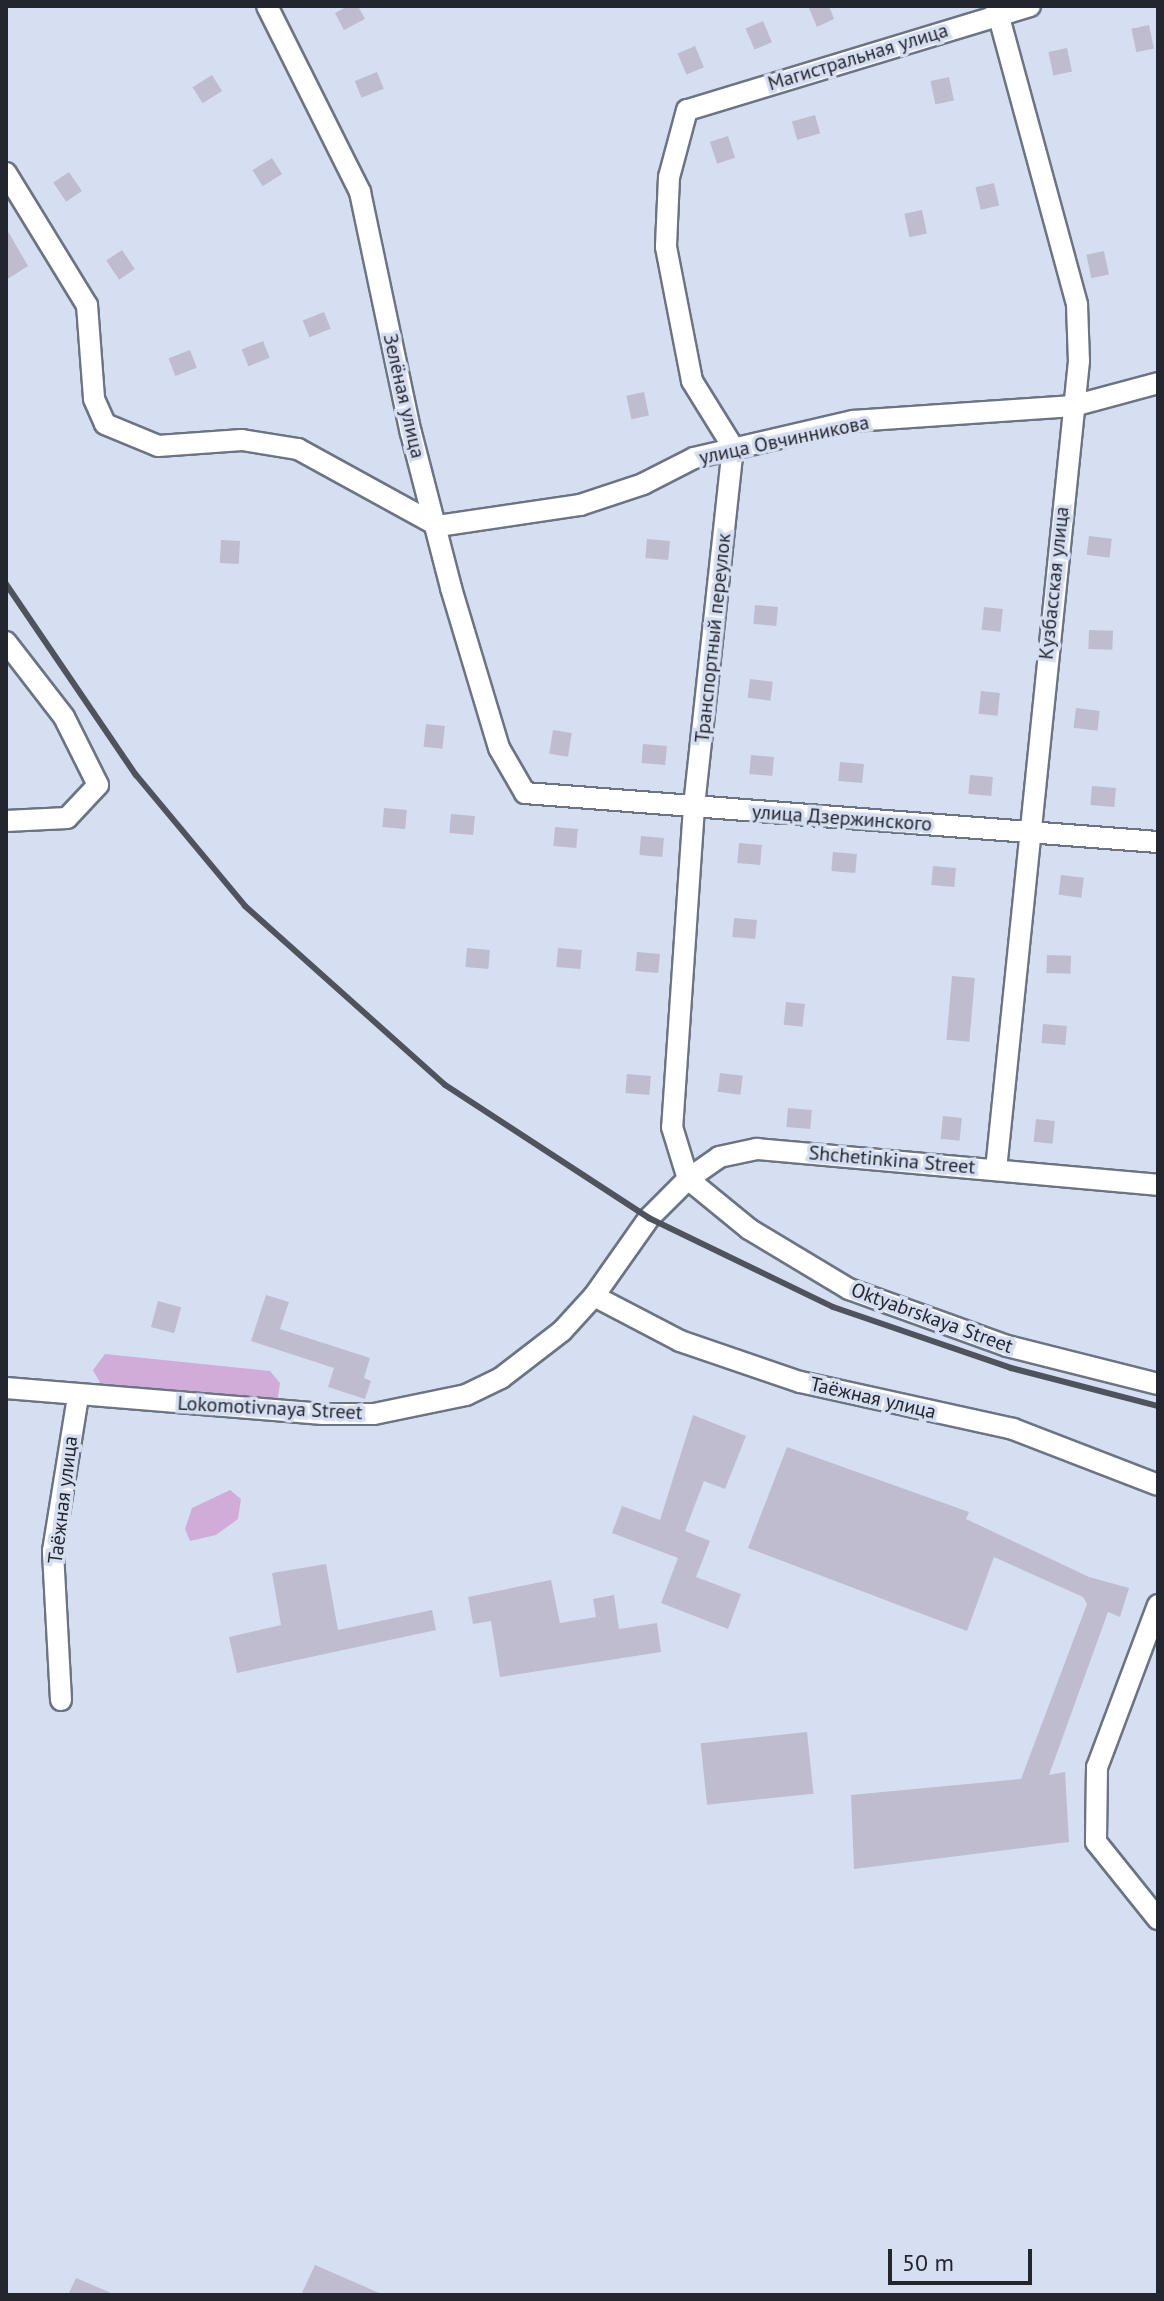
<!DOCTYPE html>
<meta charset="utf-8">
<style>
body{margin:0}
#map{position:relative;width:1164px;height:2301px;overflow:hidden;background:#d6dff2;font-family:"PT Sans",sans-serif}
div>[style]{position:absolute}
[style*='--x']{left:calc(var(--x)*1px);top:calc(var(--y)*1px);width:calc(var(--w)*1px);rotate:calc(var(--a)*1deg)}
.green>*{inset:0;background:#d2acd9}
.building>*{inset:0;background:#bfbccf;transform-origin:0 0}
.roads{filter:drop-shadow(2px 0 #6c7484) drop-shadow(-2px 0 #6c7484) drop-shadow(0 2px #6c7484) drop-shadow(0 -2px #6c7484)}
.minor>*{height:20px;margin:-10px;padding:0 10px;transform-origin:10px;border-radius:10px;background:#fff}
.rail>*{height:6px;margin:-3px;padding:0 3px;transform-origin:3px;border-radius:3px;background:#4e535d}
span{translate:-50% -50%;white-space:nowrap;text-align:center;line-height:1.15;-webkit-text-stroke:7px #d6dff2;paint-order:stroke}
.street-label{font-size:20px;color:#23262d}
.frame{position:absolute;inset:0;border:8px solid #23262d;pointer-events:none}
.scale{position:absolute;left:888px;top:2249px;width:144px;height:36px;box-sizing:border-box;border:4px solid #23262d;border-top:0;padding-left:10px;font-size:24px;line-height:28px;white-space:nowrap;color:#23262d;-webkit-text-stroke:6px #d6dff2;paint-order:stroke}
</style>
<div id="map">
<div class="green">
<div style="clip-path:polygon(105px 1354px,270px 1371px,280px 1383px,276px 1411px,108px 1397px,93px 1370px)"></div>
<div style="clip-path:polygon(230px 1490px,241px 1499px,238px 1519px,216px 1535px,190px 1541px,185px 1529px,192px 1508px)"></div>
</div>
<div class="building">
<div style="clip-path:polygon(348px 6px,358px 6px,365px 19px,344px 30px,335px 13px)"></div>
<div style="clip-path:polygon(808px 6px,829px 6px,834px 19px,817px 27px)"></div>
<div style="left:763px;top:21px;width:23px;height:19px;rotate:67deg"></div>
<div style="left:1149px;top:25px;width:24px;height:18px;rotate:78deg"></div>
<div style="left:695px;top:46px;width:23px;height:19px;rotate:67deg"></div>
<div style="left:1067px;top:48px;width:24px;height:19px;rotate:78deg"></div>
<div style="left:377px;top:72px;width:18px;height:24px;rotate:68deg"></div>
<div style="left:212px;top:75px;width:19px;height:23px;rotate:58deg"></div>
<div style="left:949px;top:77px;width:24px;height:19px;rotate:78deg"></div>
<div style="left:815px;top:115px;width:19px;height:24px;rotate:74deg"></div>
<div style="left:728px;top:136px;width:23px;height:19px;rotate:72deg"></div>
<div style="left:272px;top:158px;width:19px;height:23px;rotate:58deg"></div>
<div style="left:69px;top:172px;width:23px;height:19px;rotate:56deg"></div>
<div style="left:994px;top:183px;width:23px;height:19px;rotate:77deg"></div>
<div style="left:922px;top:210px;width:24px;height:18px;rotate:78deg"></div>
<div style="clip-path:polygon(6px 228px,28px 266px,6px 280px)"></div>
<div style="left:122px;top:250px;width:23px;height:19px;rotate:56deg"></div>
<div style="left:1104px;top:251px;width:24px;height:18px;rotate:78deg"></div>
<div style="left:324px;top:312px;width:18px;height:23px;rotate:68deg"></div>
<div style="left:263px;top:341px;width:18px;height:23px;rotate:68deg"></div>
<div style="left:190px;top:350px;width:19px;height:23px;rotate:69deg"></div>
<div style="left:644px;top:392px;width:24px;height:18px;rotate:78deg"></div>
<div style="left:1089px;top:536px;width:23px;height:19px;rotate:7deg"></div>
<div style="left:647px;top:539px;width:23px;height:19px;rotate:5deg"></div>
<div style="left:221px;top:540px;width:19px;height:23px;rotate:3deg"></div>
<div style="left:755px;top:605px;width:23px;height:19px;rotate:5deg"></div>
<div style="left:984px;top:607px;width:19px;height:23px;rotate:6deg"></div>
<div style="left:1089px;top:630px;width:24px;height:19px;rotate:2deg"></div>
<div style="left:750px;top:679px;width:23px;height:19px;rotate:7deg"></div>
<div style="left:981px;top:691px;width:19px;height:23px;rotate:6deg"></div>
<div style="left:1076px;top:708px;width:24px;height:20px;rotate:7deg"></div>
<div style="left:426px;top:724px;width:19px;height:23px;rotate:6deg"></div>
<div style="left:553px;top:730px;width:19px;height:24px;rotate:9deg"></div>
<div style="left:643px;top:744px;width:24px;height:19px;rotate:5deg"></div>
<div style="left:751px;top:755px;width:23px;height:19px;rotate:5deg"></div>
<div style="left:840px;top:762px;width:24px;height:19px;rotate:5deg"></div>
<div style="left:970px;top:775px;width:23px;height:19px;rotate:5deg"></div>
<div style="left:1092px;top:786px;width:24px;height:19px;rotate:5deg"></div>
<div style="left:384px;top:808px;width:23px;height:19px;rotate:5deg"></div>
<div style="left:451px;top:814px;width:24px;height:19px;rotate:5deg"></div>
<div style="left:555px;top:827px;width:23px;height:19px;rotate:5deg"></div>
<div style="left:641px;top:836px;width:23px;height:19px;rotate:5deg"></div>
<div style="left:739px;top:843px;width:23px;height:20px;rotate:5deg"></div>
<div style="left:833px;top:852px;width:24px;height:19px;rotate:5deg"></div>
<div style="left:933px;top:866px;width:23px;height:19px;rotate:5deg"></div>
<div style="left:1061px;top:875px;width:23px;height:20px;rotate:7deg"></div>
<div style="left:734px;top:918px;width:23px;height:19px;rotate:5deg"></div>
<div style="left:467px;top:948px;width:23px;height:19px;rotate:5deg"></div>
<div style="left:558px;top:948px;width:24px;height:19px;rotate:5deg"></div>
<div style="left:637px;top:952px;width:23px;height:19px;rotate:5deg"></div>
<div style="left:1047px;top:955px;width:24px;height:18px;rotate:2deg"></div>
<div style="left:952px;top:976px;width:23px;height:64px;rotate:5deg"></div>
<div style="left:786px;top:1002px;width:19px;height:23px;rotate:6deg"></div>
<div style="left:1043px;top:1024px;width:24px;height:19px;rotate:5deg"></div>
<div style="left:720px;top:1073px;width:23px;height:19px;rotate:7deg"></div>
<div style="left:627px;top:1074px;width:24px;height:19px;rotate:5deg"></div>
<div style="left:788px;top:1108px;width:24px;height:19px;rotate:5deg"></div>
<div style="left:943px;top:1116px;width:19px;height:23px;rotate:6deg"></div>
<div style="left:1036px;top:1119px;width:19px;height:23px;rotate:6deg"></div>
<div style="clip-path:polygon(266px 1295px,289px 1302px,280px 1329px,370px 1358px,364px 1378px,371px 1381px,365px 1399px,328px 1387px,334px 1368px,251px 1341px)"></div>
<div style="left:158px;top:1301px;width:24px;height:27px;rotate:15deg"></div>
<div style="clip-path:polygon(693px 1415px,746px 1436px,725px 1489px,704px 1481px,685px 1531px,710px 1541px,696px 1577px,741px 1594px,728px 1629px,661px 1603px,678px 1558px,612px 1533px,622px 1506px,660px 1520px)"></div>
<div style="clip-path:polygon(787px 1447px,969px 1512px,966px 1519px,1089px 1577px,1129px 1588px,1120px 1617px,1108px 1612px,1049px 1775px,1065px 1772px,1069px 1842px,854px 1869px,851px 1795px,1021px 1779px,1087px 1604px,1083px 1597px,994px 1557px,967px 1631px,748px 1548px)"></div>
<div style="clip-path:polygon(326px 1564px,338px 1630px,432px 1610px,436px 1630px,237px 1673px,229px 1637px,281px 1625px,272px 1573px)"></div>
<div style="clip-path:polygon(551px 1580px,560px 1623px,596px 1617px,593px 1599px,614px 1595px,619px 1629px,657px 1623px,661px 1652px,500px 1677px,491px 1621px,473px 1624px,468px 1597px)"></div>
<div style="left:807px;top:1732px;width:62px;height:107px;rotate:84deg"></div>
<div style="clip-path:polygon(315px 2265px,384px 2295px,301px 2295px)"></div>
<div style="clip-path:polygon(76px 2278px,116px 2295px,68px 2295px)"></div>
</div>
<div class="roads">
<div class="minor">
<div style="--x:267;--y:6;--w:208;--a:63.4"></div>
<div style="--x:360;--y:192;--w:246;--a:78.1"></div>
<div style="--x:411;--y:433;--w:160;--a:75.5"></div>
<div style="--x:451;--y:588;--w:167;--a:73.3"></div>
<div style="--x:499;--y:748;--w:52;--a:60"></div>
<div style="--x:525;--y:793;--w:635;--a:4.43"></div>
<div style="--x:996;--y:6;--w:310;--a:74.8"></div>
<div style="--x:1077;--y:305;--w:56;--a:88"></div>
<div style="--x:1079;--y:361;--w:813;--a:95.86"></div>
<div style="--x:1030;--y:6;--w:358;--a:163.1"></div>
<div style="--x:687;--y:110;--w:69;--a:105"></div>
<div style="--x:669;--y:177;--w:70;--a:92.5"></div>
<div style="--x:666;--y:247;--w:136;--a:79"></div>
<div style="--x:692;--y:381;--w:78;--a:58.2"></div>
<div style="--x:733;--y:447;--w:362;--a:96.2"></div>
<div style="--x:694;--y:807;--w:321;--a:93.9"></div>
<div style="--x:672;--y:1127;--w:54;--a:72.9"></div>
<div style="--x:688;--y:1179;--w:79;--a:39.3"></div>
<div style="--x:749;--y:1229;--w:117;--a:31"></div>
<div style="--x:849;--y:1289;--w:168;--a:19.8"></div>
<div style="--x:1007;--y:1346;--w:156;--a:14.1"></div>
<div style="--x:6;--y:173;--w:155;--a:58.5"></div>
<div style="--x:87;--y:305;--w:94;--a:85.7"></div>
<div style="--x:94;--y:399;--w:27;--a:66"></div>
<div style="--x:105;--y:424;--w:57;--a:22.5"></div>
<div style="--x:158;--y:446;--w:84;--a:-4.1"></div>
<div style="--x:242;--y:440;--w:57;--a:9.1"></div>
<div style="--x:298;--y:449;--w:160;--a:28.8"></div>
<div style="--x:438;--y:526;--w:144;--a:-8.4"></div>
<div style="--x:580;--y:505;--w:66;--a:-18.4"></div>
<div style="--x:643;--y:484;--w:57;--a:-27"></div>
<div style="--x:694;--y:458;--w:163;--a:-13.1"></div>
<div style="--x:853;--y:421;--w:221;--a:-3.9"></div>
<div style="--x:1073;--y:406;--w:88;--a:-15.1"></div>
<div style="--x:6;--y:642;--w:95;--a:52.3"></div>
<div style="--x:64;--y:717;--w:76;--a:63.4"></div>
<div style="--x:98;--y:785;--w:45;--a:133.2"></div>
<div style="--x:67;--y:818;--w:61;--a:177.2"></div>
<div style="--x:594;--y:1296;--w:97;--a:27.6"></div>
<div style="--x:680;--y:1341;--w:127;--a:18.9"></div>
<div style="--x:800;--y:1382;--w:218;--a:12.4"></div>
<div style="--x:1013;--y:1429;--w:155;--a:21.1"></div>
<div style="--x:6;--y:1388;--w:318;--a:4.7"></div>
<div style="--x:323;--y:1414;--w:51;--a:0"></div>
<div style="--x:374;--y:1414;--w:94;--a:-11.7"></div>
<div style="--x:466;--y:1395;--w:39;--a:-26"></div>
<div style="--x:501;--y:1378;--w:77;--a:-37.6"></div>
<div style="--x:562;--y:1331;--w:47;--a:-47.6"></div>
<div style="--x:594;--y:1296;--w:95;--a:-54.8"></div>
<div style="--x:649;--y:1218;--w:55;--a:-45"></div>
<div style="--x:688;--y:1179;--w:38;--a:-35"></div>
<div style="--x:719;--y:1157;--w:39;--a:-12"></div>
<div style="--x:757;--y:1149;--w:403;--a:5.1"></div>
<div style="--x:1158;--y:1605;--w:173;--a:110.6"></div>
<div style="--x:1097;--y:1767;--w:75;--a:90.8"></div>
<div style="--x:1096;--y:1842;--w:99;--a:51.2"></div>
<div style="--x:61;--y:1700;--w:149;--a:-93.1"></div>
<div style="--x:53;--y:1551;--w:157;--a:-80.8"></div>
</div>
</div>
<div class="rail">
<div style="--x:6;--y:584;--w:231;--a:55.8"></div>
<div style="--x:136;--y:775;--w:170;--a:50.2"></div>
<div style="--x:245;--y:906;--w:268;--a:41.8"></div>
<div style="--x:445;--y:1085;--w:244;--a:33.1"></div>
<div style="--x:649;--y:1218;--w:204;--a:25.8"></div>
<div style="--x:833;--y:1307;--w:188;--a:18.9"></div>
<div style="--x:1011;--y:1368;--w:152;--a:14.5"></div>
</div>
<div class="street-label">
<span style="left:858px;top:57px;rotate:-17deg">Магистральная улица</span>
<span style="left:404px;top:396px;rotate:77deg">Зелёная улица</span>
<span style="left:784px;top:440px;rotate:-12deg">улица Овчинникова</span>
<span style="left:1054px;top:583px;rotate:-84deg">Кузбасская улица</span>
<span style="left:713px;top:638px;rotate:-84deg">Транспортный переулок</span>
<span style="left:842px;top:818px;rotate:4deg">улица Дзержинского</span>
<span style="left:892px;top:1160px;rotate:5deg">Shchetinkina Street</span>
<span style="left:932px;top:1318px;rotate:20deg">Oktyabrskaya Street</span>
<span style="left:873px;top:1398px;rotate:13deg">Таёжная улица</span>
<span style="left:270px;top:1408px;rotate:3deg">Lokomotivnaya Street</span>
<span style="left:63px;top:1500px;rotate:-83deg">Таёжная улица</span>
</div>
<div class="frame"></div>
<div class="scale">50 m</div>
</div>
